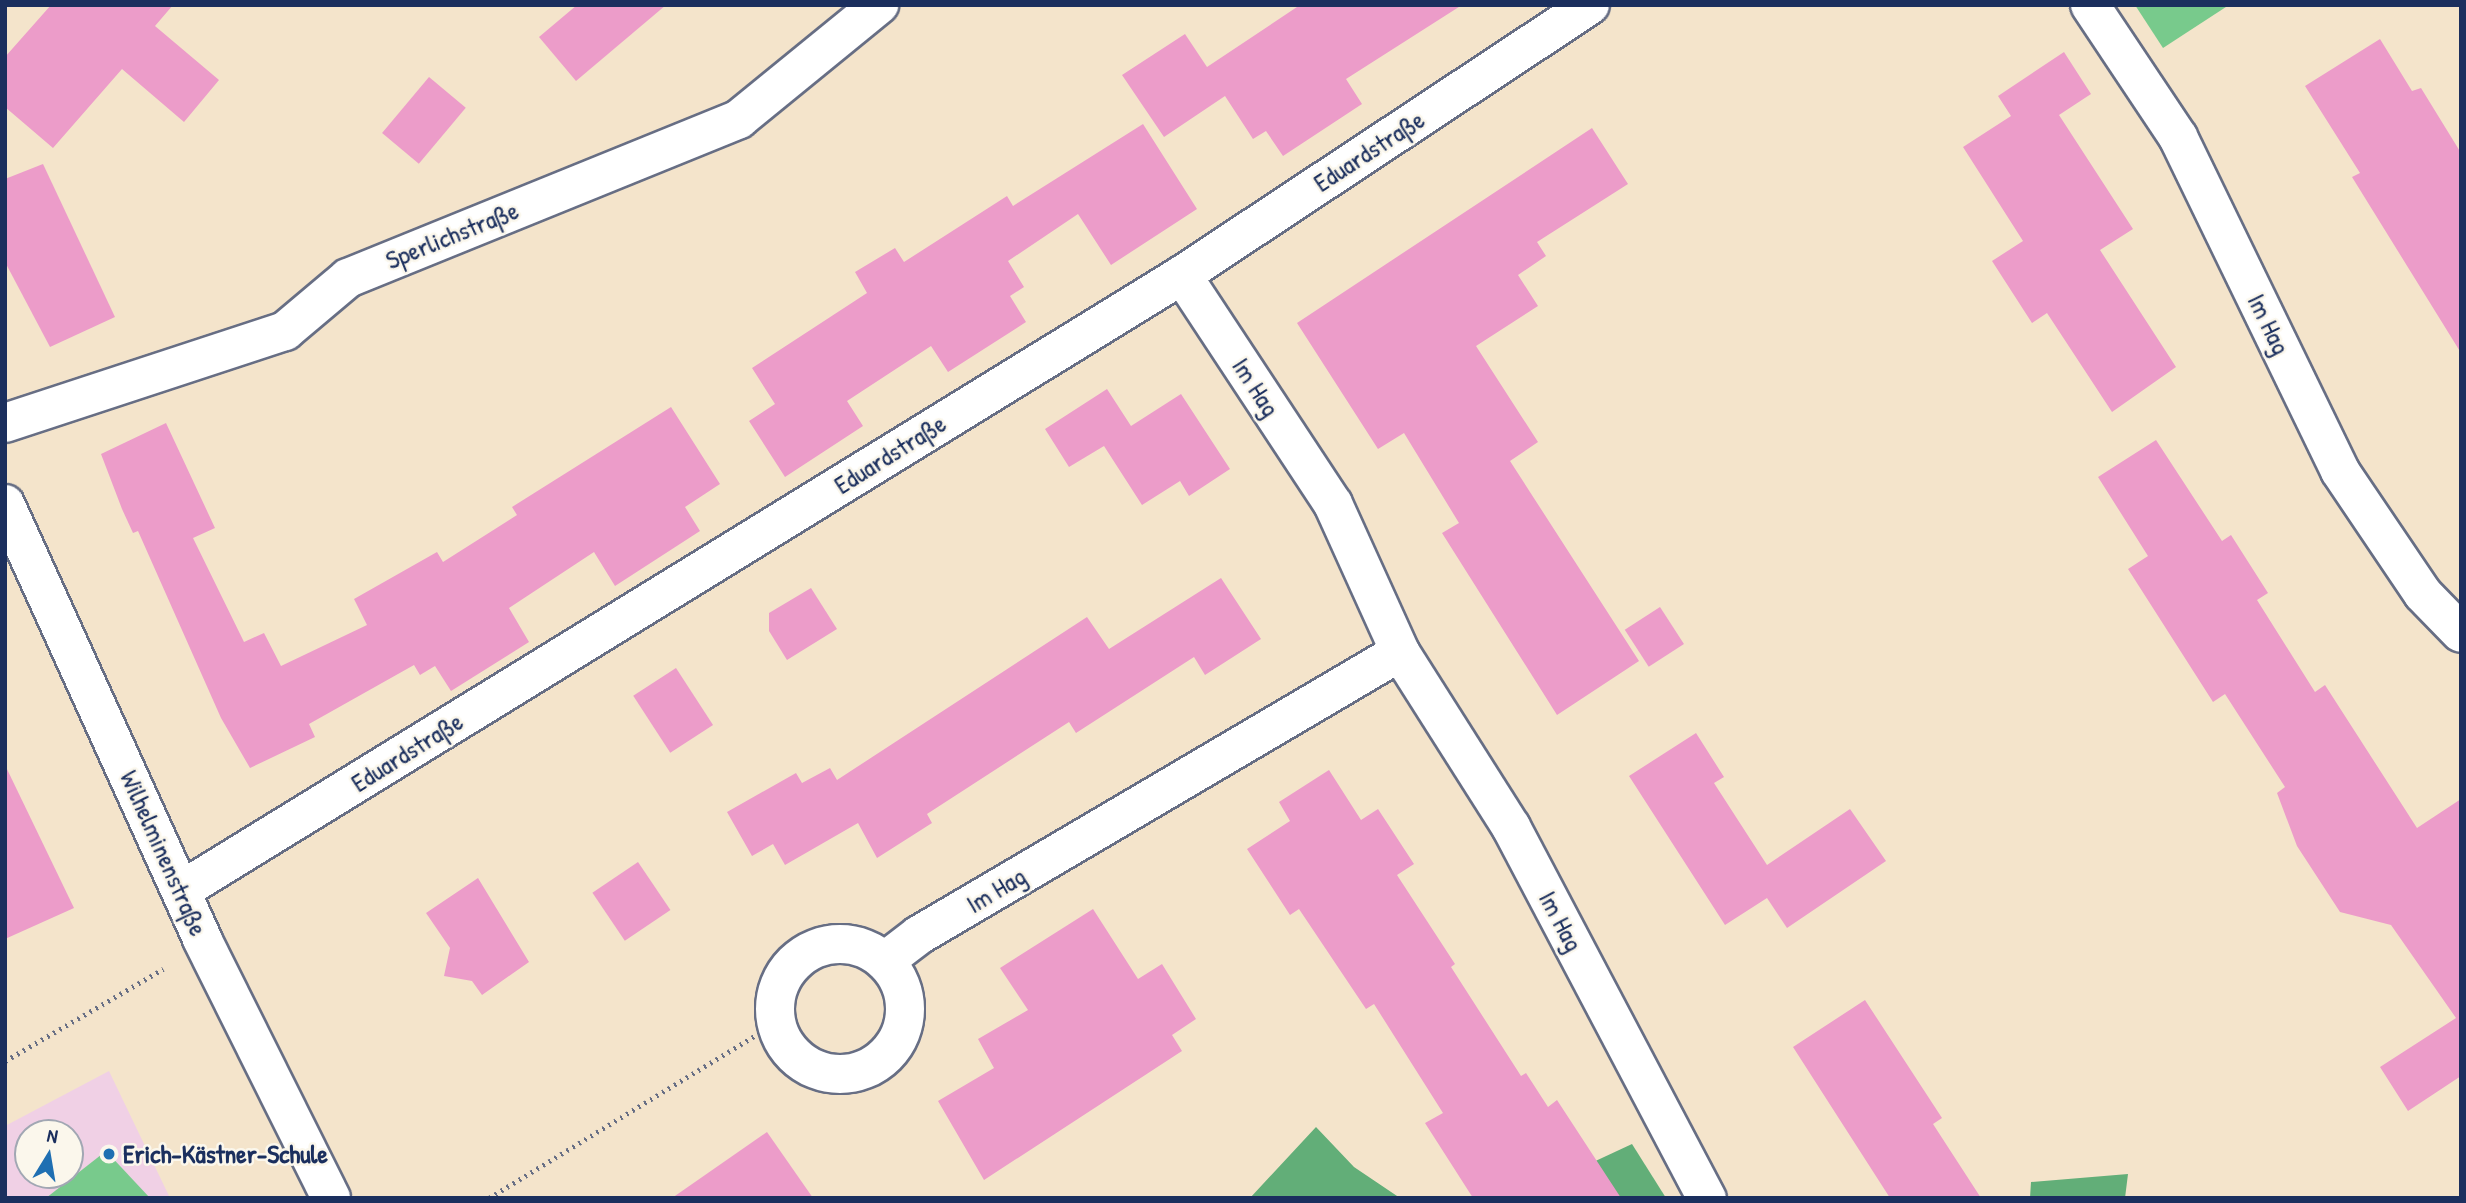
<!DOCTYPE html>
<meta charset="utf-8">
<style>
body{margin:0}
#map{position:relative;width:2466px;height:1203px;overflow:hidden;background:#f4e4cb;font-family:"Patrick Hand",sans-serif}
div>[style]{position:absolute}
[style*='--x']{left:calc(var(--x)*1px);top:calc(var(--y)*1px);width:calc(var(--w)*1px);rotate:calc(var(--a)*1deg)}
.built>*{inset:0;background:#f0d0e5}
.green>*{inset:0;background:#78ca8c}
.forest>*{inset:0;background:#62ae78}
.building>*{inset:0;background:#ec9cc9;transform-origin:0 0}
.path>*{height:4.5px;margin-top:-2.25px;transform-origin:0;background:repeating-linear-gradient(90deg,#676e84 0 2px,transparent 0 7px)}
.roads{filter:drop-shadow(2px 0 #676e84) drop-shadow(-2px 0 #676e84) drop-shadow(0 2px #676e84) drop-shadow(0 -2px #676e84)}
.street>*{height:38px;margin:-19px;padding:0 19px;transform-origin:19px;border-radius:19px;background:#fff}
.street>.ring{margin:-19px;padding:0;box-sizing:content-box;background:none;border:38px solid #fff;border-radius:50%}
.dots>*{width:19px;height:19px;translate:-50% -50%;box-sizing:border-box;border:4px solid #fbf7ec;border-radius:50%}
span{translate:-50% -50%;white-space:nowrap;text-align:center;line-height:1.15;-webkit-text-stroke:5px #fbf7ec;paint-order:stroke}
.street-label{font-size:26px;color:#1b2f5e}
.poi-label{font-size:26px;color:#1b2f5e;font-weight:700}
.left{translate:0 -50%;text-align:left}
.frame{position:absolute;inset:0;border:7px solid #1b2f5e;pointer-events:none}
.north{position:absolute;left:14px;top:1119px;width:70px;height:70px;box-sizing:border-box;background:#fbf7ec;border:2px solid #a1a7b3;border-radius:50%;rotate:11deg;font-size:19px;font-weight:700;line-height:28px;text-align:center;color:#1b2f5e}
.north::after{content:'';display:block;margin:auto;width:24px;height:32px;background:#1f6fb2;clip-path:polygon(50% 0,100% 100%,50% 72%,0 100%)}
</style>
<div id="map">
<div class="built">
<div style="clip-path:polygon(evenodd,109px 1071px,170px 1198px,5px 1198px,5px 1126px,109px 1071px,28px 1133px,70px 1133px,70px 1175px,28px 1175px,28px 1133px)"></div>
</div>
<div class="green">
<div style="clip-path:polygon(2135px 5px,2229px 5px,2163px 48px)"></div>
<div style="clip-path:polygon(106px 1151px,150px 1198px,46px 1198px)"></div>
</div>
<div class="forest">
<div style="clip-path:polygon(1316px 1127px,1354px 1167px,1400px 1198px,1250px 1198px)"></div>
<div style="clip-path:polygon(1632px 1144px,1666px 1198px,1516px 1198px)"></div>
<div style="clip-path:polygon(2128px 1174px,2125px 1198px,2030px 1198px,2031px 1182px)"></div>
</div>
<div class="building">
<div style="clip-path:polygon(51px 5px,173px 5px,155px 26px,219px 80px,184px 122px,122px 69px,53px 148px,5px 107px,5px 57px)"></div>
<div style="clip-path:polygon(577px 5px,666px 5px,576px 81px,539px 37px)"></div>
<div style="clip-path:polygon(1300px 5px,1462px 5px,1346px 79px,1362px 104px,1283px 156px,1266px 131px,1253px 139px,1225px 96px,1164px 137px,1122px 75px,1185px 34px,1207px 67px)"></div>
<div style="clip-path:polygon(2380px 39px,2412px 91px,2421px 88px,2461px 153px,2461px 353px,2352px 177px,2360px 173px,2305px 86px)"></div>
<div style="clip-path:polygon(2064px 52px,2091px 94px,2059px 115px,2133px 229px,2100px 250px,2176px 367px,2112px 412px,2047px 313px,2032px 323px,1992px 261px,2023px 241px,1963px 147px,2011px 116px,1998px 96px)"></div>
<div style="left:429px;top:77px;width:48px;height:73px;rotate:40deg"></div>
<div style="clip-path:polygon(1143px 124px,1197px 209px,1111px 265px,1078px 214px,1008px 261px,1024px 287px,1010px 296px,1026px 322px,948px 372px,931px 346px,847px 401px,863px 426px,785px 477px,749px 421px,775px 404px,752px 368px,867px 293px,855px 272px,895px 248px,904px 262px,1007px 196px,1013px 206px)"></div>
<div style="clip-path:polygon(1592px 128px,1628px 184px,1537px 242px,1546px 256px,1518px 275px,1538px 306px,1476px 346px,1538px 442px,1510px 461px,1639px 661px,1557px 715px,1442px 533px,1459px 523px,1404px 433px,1378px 449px,1297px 323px)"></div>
<div style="clip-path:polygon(43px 164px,115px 317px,50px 347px,5px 262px,5px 179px)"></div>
<div style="clip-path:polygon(1107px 389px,1131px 426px,1181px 394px,1230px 469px,1189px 496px,1180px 481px,1142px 505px,1104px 446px,1069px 467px,1045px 429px)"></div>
<div style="clip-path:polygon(671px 407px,720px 484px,685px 507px,700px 531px,615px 586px,594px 552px,509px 608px,529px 642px,451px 691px,435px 666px,420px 675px,414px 665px,309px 724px,315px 737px,250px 768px,221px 718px,138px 531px,133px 533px,122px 509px,101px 454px,166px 423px,215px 528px,193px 538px,244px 642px,264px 633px,281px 666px,367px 625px,354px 599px,437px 552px,443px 562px,517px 515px,512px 507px)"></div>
<div style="clip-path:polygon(2156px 440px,2222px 541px,2231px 535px,2268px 593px,2257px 600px,2315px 692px,2325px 685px,2417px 828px,2461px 799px,2461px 1076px,2408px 1111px,2380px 1067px,2456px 1018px,2391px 925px,2340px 912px,2297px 846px,2277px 793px,2285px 787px,2225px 694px,2213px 702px,2128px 569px,2148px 556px,2098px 477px)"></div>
<div style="clip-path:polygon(1221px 578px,1261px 639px,1205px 675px,1194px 657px,1076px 733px,1069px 722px,927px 814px,932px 823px,877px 858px,858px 823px,785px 865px,773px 844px,752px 856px,727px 812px,796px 773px,802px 783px,830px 768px,837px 780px,1087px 617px,1109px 649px)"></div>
<div style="clip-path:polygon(811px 588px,837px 629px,787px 660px,769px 631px,769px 613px)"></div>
<div style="left:1660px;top:607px;width:44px;height:42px;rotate:57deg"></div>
<div style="left:676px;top:668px;width:68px;height:51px;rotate:57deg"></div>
<div style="clip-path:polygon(1696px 733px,1724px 777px,1714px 783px,1767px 865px,1850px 809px,1886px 861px,1787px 928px,1767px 898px,1725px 925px,1629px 776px)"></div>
<div style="clip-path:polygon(5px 765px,74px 908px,5px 939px)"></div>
<div style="clip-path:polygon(1329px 770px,1361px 820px,1378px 809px,1414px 864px,1397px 875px,1455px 964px,1451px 967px,1521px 1076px,1526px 1073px,1548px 1107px,1557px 1100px,1621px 1198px,1473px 1198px,1425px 1123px,1443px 1113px,1374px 1004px,1366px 1009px,1299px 909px,1290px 915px,1247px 849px,1290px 821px,1279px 802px)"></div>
<div style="left:638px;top:862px;width:58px;height:55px;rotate:56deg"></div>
<div style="clip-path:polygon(478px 878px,529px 962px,482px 995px,472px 981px,444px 976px,450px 948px,426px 913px)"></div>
<div style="clip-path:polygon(1093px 909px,1138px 979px,1162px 964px,1196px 1019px,1172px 1035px,1182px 1051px,984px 1180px,938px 1101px,994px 1068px,978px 1039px,1028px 1010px,1000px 968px)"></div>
<div style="clip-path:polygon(1865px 1000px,1942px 1118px,1933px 1124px,1981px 1198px,1890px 1198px,1793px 1047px)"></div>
<div style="clip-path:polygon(767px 1132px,813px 1198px,672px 1198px)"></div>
</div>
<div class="path">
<div style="--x:5;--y:1061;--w:183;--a:-30.2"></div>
<div style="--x:489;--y:1198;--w:336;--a:-31.4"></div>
</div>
<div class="roads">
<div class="street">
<div style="--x:2090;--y:5;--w:159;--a:56.3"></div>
<div style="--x:2178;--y:137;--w:371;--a:64.1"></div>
<div style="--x:2340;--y:471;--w:148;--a:56"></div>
<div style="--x:2423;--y:594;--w:54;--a:45.7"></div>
<div style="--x:1182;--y:275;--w:274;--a:56.6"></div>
<div style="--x:1333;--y:504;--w:162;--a:65.6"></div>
<div style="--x:1400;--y:652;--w:207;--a:57.6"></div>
<div style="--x:1511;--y:827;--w:420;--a:62.2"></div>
<div style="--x:5;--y:423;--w:295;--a:-18.2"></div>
<div style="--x:285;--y:331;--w:82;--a:-40.1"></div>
<div style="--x:348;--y:278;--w:422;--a:-22.1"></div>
<div style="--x:739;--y:119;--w:181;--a:-39.2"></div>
<div style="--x:5;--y:504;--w:478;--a:65.6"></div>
<div style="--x:202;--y:939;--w:289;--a:63.5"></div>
<div style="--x:182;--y:890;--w:1174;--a:-31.59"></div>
<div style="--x:1182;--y:275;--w:489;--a:-33.5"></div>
<div class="ring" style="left:775px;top:944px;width:92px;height:92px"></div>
<div style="--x:885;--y:961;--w:43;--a:-37.4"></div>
<div style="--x:919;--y:935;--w:558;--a:-30.47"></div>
</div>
</div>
<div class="dots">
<div style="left:109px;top:1154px;background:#1f6fb2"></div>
</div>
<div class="street-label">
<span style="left:1369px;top:151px;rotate:-33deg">Eduardstraße</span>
<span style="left:452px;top:235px;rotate:-22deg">Sperlichstraße</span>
<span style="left:2269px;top:324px;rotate:64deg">Im Hag</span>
<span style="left:1256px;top:387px;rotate:57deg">Im Hag</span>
<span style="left:890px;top:454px;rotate:-32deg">Eduardstraße</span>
<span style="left:407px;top:752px;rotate:-32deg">Eduardstraße</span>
<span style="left:164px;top:853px;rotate:66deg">Wilhelminenstraße</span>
<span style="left:996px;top:890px;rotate:-31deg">Im Hag</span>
<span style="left:1561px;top:921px;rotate:62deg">Im Hag</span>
</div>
<div class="poi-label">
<span class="left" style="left:123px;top:1154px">Erich-Kästner-Schule</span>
</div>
<div class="frame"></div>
<div class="north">N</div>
</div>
